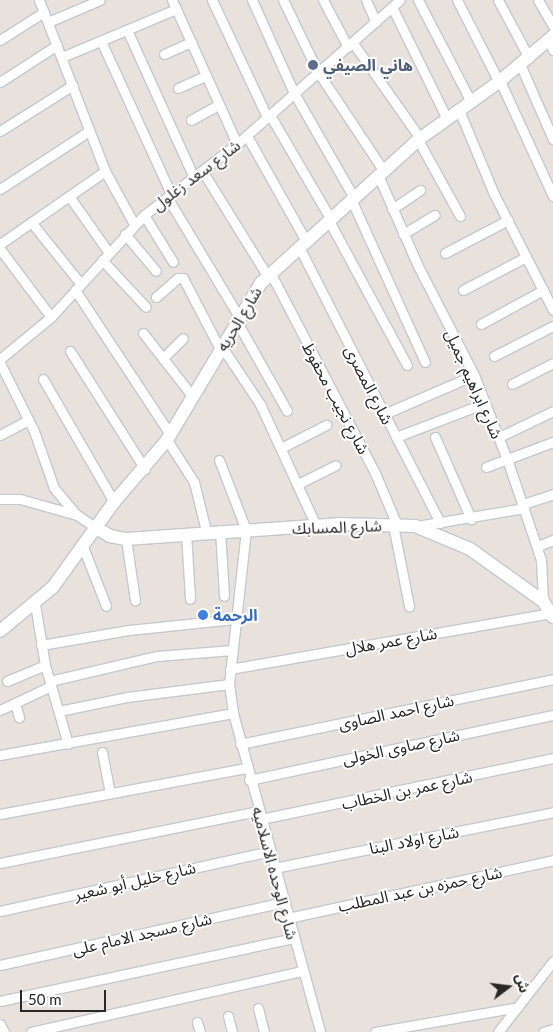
<!DOCTYPE html>
<meta charset="utf-8">
<style>
body{margin:0}
#map{position:relative;width:553px;height:1032px;overflow:hidden;background:#e9e1db;font-family:Lato,"Noto Sans Arabic",sans-serif}
div>[style]{position:absolute}
[style*='--x']{left:calc(var(--x)*1px);top:calc(var(--y)*1px);width:calc(var(--w)*1px);rotate:calc(var(--a)*1deg)}
.roads{filter:drop-shadow(1px 0 #c3c8d0) drop-shadow(-1px 0 #c3c8d0) drop-shadow(0 1px #c3c8d0) drop-shadow(0 -1px #c3c8d0)}
.street>*{height:9px;margin:-4.5px;padding:0 4.5px;transform-origin:4.5px;border-radius:4.5px;background:#fff}
.secondary>*{height:12px;margin:-6px;padding:0 6px;transform-origin:6px;border-radius:6px;background:#fff}
.dots>*{width:14px;height:14px;translate:-50% -50%;box-sizing:border-box;border:2px solid #fff;border-radius:50%}
span{translate:-50% -50%;white-space:nowrap;text-align:center;line-height:1.15;-webkit-text-stroke:4px #fff;paint-order:stroke}
.service-label{font-size:16px;color:#4e5e75;font-weight:700}
.left{translate:0 -50%;text-align:left}
.street-label{font-size:16px;color:#282828}
.shop-label{font-size:16px;color:#366cbe;font-weight:700}
.north{position:absolute;left:483px;top:962px;width:50px;height:50px;-webkit-text-stroke:4px #fff;paint-order:stroke;rotate:75deg;font-size:14px;font-weight:700;line-height:20px;text-align:center;color:#282828}
.north::after{content:'';display:block;margin:auto;width:18px;height:22px;background:#282828;clip-path:polygon(50% 0,100% 100%,50% 72%,0 100%)}
.scale{position:absolute;left:20px;top:990px;width:86px;height:22px;box-sizing:border-box;border:2px solid #282828;border-top:0;padding-left:6px;font-size:15px;line-height:18px;white-space:nowrap;color:#282828;-webkit-text-stroke:4px #fff;paint-order:stroke}
</style>
<div id="map">
<div class="roads">
<div class="street">
<div style="--x:39;--y:0;--w:183;--a:68.9"></div>
<div style="--x:105;--y:171;--w:60;--a:61.3"></div>
<div style="--x:172;--y:0;--w:158;--a:65.7"></div>
<div style="--x:212;--y:0;--w:129;--a:64.8"></div>
<div style="--x:252;--y:0;--w:102;--a:65.7"></div>
<div style="--x:294;--y:93;--w:119;--a:60.2"></div>
<div style="--x:283;--y:0;--w:80;--a:64.1"></div>
<div style="--x:318;--y:72;--w:118;--a:56.4"></div>
<div style="--x:323;--y:0;--w:53;--a:62"></div>
<div style="--x:366;--y:0;--w:24;--a:66"></div>
<div style="--x:418;--y:0;--w:115;--a:62.5"></div>
<div style="--x:457;--y:0;--w:92;--a:62.9"></div>
<div style="--x:498;--y:0;--w:66;--a:61.9"></div>
<div style="--x:538;--y:0;--w:30;--a:60"></div>
<div style="--x:392;--y:7;--w:125;--a:63.8"></div>
<div style="--x:48;--y:22;--w:56;--a:-22.9"></div>
<div style="--x:127;--y:30;--w:162;--a:65.6"></div>
<div style="--x:0;--y:40;--w:52;--a:-32.5"></div>
<div style="--x:101;--y:41;--w:168;--a:65.4"></div>
<div style="--x:549;--y:41;--w:10;--a:66"></div>
<div style="--x:353;--y:43;--w:116;--a:54.8"></div>
<div style="--x:164;--y:54;--w:30;--a:-24"></div>
<div style="--x:62;--y:57;--w:124;--a:-22.8"></div>
<div style="--x:520;--y:64;--w:82;--a:66.3"></div>
<div style="--x:500;--y:81;--w:127;--a:65.3"></div>
<div style="--x:0;--y:82;--w:68;--a:-33"></div>
<div style="--x:178;--y:88;--w:30;--a:-24"></div>
<div style="--x:459;--y:110;--w:91;--a:67.4"></div>
<div style="--x:494;--y:194;--w:130;--a:63"></div>
<div style="--x:270;--y:115;--w:119;--a:59.8"></div>
<div style="--x:191;--y:120;--w:31;--a:-29"></div>
<div style="--x:0;--y:131;--w:86;--a:-32.2"></div>
<div style="--x:247;--y:136;--w:120;--a:60.7"></div>
<div style="--x:418;--y:140;--w:87;--a:61.1"></div>
<div style="--x:203;--y:172;--w:123;--a:58.2"></div>
<div style="--x:378;--y:175;--w:99;--a:66.3"></div>
<div style="--x:418;--y:266;--w:123;--a:62.8"></div>
<div style="--x:474;--y:375;--w:90;--a:68.6"></div>
<div style="--x:507;--y:459;--w:107;--a:71.4"></div>
<div style="--x:541;--y:560;--w:41;--a:87.2"></div>
<div style="--x:0;--y:189;--w:106;--a:-33.1"></div>
<div style="--x:69;--y:196;--w:70;--a:54.9"></div>
<div style="--x:167;--y:197;--w:140;--a:59"></div>
<div style="--x:351;--y:199;--w:179;--a:65.6"></div>
<div style="--x:392;--y:209;--w:34;--a:-34"></div>
<div style="--x:144;--y:215;--w:55;--a:58.3"></div>
<div style="--x:328;--y:219;--w:166;--a:61.6"></div>
<div style="--x:31;--y:222;--w:78;--a:51.2"></div>
<div style="--x:125;--y:234;--w:48;--a:50"></div>
<div style="--x:403;--y:234;--w:37;--a:-31"></div>
<div style="--x:0;--y:244;--w:128;--a:-34.8"></div>
<div style="--x:299;--y:247;--w:310;--a:62.9"></div>
<div style="--x:0;--y:249;--w:85;--a:53.1"></div>
<div style="--x:445;--y:253;--w:71;--a:-27.6"></div>
<div style="--x:102;--y:260;--w:64;--a:46.9"></div>
<div style="--x:271;--y:274;--w:225;--a:62.4"></div>
<div style="--x:375;--y:473;--w:56;--a:67.1"></div>
<div style="--x:75;--y:290;--w:173;--a:56.6"></div>
<div style="--x:463;--y:290;--w:71;--a:-27.6"></div>
<div style="--x:156;--y:297;--w:29;--a:-41"></div>
<div style="--x:178;--y:278;--w:5;--a:0"></div>
<div style="--x:183;--y:278;--w:80;--a:62.5"></div>
<div style="--x:236;--y:320;--w:104;--a:60.7"></div>
<div style="--x:481;--y:324;--w:71;--a:-28.7"></div>
<div style="--x:143;--y:333;--w:81;--a:52"></div>
<div style="--x:222;--y:347;--w:69;--a:56.3"></div>
<div style="--x:260;--y:404;--w:134;--a:65.3"></div>
<div style="--x:70;--y:351;--w:140;--a:57.6"></div>
<div style="--x:494;--y:356;--w:66;--a:-27"></div>
<div style="--x:163;--y:358;--w:28;--a:-45"></div>
<div style="--x:0;--y:359;--w:66;--a:-39.5"></div>
<div style="--x:51;--y:317;--w:138;--a:-47.6"></div>
<div style="--x:144;--y:215;--w:117;--a:-37.4"></div>
<div style="--x:237;--y:144;--w:217;--a:-41.5"></div>
<div style="--x:0;--y:363;--w:76;--a:63.4"></div>
<div style="--x:34;--y:431;--w:60;--a:70.7"></div>
<div style="--x:54;--y:488;--w:35;--a:50"></div>
<div style="--x:77;--y:515;--w:22;--a:34"></div>
<div style="--x:43;--y:379;--w:142;--a:60"></div>
<div style="--x:512;--y:384;--w:46;--a:-27.1"></div>
<div style="--x:384;--y:414;--w:98;--a:-23.4"></div>
<div style="--x:0;--y:435;--w:32;--a:-28"></div>
<div style="--x:396;--y:437;--w:95;--a:-20.9"></div>
<div style="--x:435;--y:437;--w:90;--a:66.3"></div>
<div style="--x:499;--y:437;--w:60;--a:-25.7"></div>
<div style="--x:167;--y:440;--w:50;--a:57.3"></div>
<div style="--x:194;--y:482;--w:50;--a:76.2"></div>
<div style="--x:281;--y:448;--w:51;--a:-27.1"></div>
<div style="--x:219;--y:460;--w:75;--a:68.9"></div>
<div style="--x:246;--y:530;--w:155;--a:96.3"></div>
<div style="--x:229;--y:684;--w:29;--a:82"></div>
<div style="--x:233;--y:713;--w:331;--a:74.7"></div>
<div style="--x:486;--y:467;--w:72;--a:-20.5"></div>
<div style="--x:298;--y:484;--w:42;--a:-26.6"></div>
<div style="--x:0;--y:499;--w:20;--a:0"></div>
<div style="--x:20;--y:499;--w:59;--a:15.7"></div>
<div style="--x:523;--y:504;--w:32;--a:-18"></div>
<div style="--x:393;--y:525;--w:83;--a:78.8"></div>
<div style="--x:417;--y:526;--w:109;--a:-9.5"></div>
<div style="--x:220;--y:530;--w:66;--a:86.5"></div>
<div style="--x:186;--y:533;--w:66;--a:86.5"></div>
<div style="--x:126;--y:539;--w:62;--a:81.6"></div>
<div style="--x:538;--y:546;--w:16;--a:-22"></div>
<div style="--x:83;--y:547;--w:63;--a:68.7"></div>
<div style="--x:35;--y:604;--w:62;--a:80.7"></div>
<div style="--x:45;--y:665;--w:82;--a:73.8"></div>
<div style="--x:41;--y:645;--w:89;--a:-9.7"></div>
<div style="--x:129;--y:630;--w:108;--a:-5.9"></div>
<div style="--x:230;--y:669;--w:326;--a:-9.9"></div>
<div style="--x:7;--y:681;--w:41;--a:-22.8"></div>
<div style="--x:50;--y:681;--w:110;--a:-13.2"></div>
<div style="--x:157;--y:656;--w:76;--a:-4.5"></div>
<div style="--x:15;--y:703;--w:15;--a:74"></div>
<div style="--x:0;--y:710;--w:56;--a:-25.2"></div>
<div style="--x:59;--y:711;--w:69;--a:-11.6"></div>
<div style="--x:127;--y:697;--w:103;--a:-7.3"></div>
<div style="--x:240;--y:744;--w:320;--a:-11.7"></div>
<div style="--x:102;--y:752;--w:42;--a:79"></div>
<div style="--x:0;--y:755;--w:237;--a:-10.2"></div>
<div style="--x:249;--y:780;--w:311;--a:-12.1"></div>
<div style="--x:0;--y:814;--w:250;--a:-10.6"></div>
<div style="--x:261;--y:819;--w:298;--a:-11.8"></div>
<div style="--x:0;--y:863;--w:264;--a:-11.4"></div>
<div style="--x:274;--y:868;--w:285;--a:-11.3"></div>
<div style="--x:0;--y:911;--w:277;--a:-12.5"></div>
<div style="--x:288;--y:918;--w:271;--a:-12.3"></div>
<div style="--x:0;--y:965;--w:291;--a:-12.5"></div>
<div style="--x:0;--y:1001;--w:300;--a:-12.1"></div>
<div style="--x:258;--y:1008;--w:25;--a:76"></div>
<div style="--x:228;--y:1016;--w:16;--a:76"></div>
<div style="--x:197;--y:1022;--w:10;--a:73"></div>
<div style="--x:0;--y:1024;--w:9;--a:63"></div>
<div style="--x:31;--y:1032;--w:278;--a:-12.7"></div>
<div style="--x:375;--y:1032;--w:145;--a:-9.9"></div>
<div style="--x:498;--y:1032;--w:90;--a:-52.2"></div>
<div style="--x:543;--y:1032;--w:10;--a:-17"></div>
</div>
<div class="secondary">
<div style="--x:95;--y:527;--w:17;--a:31"></div>
<div style="--x:110;--y:536;--w:16;--a:11"></div>
<div style="--x:126;--y:539;--w:213;--a:-4"></div>
<div style="--x:338;--y:524;--w:77;--a:1.5"></div>
<div style="--x:415;--y:526;--w:60;--a:22.7"></div>
<div style="--x:470;--y:549;--w:90;--a:35.5"></div>
<div style="--x:543;--y:601;--w:19;--a:58"></div>
<div style="--x:0;--y:631;--w:69;--a:-39.7"></div>
<div style="--x:53;--y:587;--w:105;--a:-54.3"></div>
<div style="--x:114;--y:502;--w:82;--a:-49.5"></div>
<div style="--x:167;--y:440;--w:183;--a:-59.1"></div>
<div style="--x:261;--y:283;--w:212;--a:-42.3"></div>
<div style="--x:418;--y:140;--w:101;--a:-35.7"></div>
<div style="--x:500;--y:81;--w:70;--a:-40.3"></div>
</div>
</div>
<div class="dots">
<div style="left:313px;top:65px;background:#5c6f8a"></div>
<div style="left:203px;top:615px;background:#3f7fe0"></div>
</div>
<div class="service-label">
<span class="left" style="left:323px;top:65px">هاني الصيفي</span>
</div>
<div class="street-label">
<span style="left:196px;top:175px;rotate:-37deg">شارع سعد زغلول</span>
<span style="left:239px;top:319px;rotate:-59deg">شارع الحريه</span>
<span style="left:474px;top:384px;rotate:66deg">شارع ابراهيم جميل</span>
<span style="left:369px;top:385px;rotate:63deg">شارع المصرى</span>
<span style="left:336px;top:398px;rotate:62deg">شارع نجيب محفوظ</span>
<span style="left:337px;top:527px;rotate:-2deg">شارع المسابك</span>
<span style="left:391px;top:641px;rotate:-10deg">شارع عمر هلال</span>
<span style="left:396px;top:712px;rotate:-12deg">شارع احمد الصاوى</span>
<span style="left:401px;top:747px;rotate:-12deg">شارع صاوى الخولى</span>
<span style="left:407px;top:790px;rotate:-12deg">شارع عمر بن الخطاب</span>
<span style="left:414px;top:840px;rotate:-11deg">شارع اولاد البنا</span>
<span style="left:275px;top:873px;rotate:75deg">شارع الوحده الاسلاميه</span>
<span style="left:135px;top:881px;rotate:-13deg">شارع خليل أبو شعير</span>
<span style="left:420px;top:889px;rotate:-12deg">شارع حمزه بن عبد المطلب</span>
<span style="left:142px;top:934px;rotate:-13deg">شارع مسجد الامام على</span>
</div>
<div class="shop-label">
<span class="left" style="left:213px;top:615px">الرحمة</span>
</div>
<div class="north">ش</div>
<div class="scale">50 m</div>
</div>
